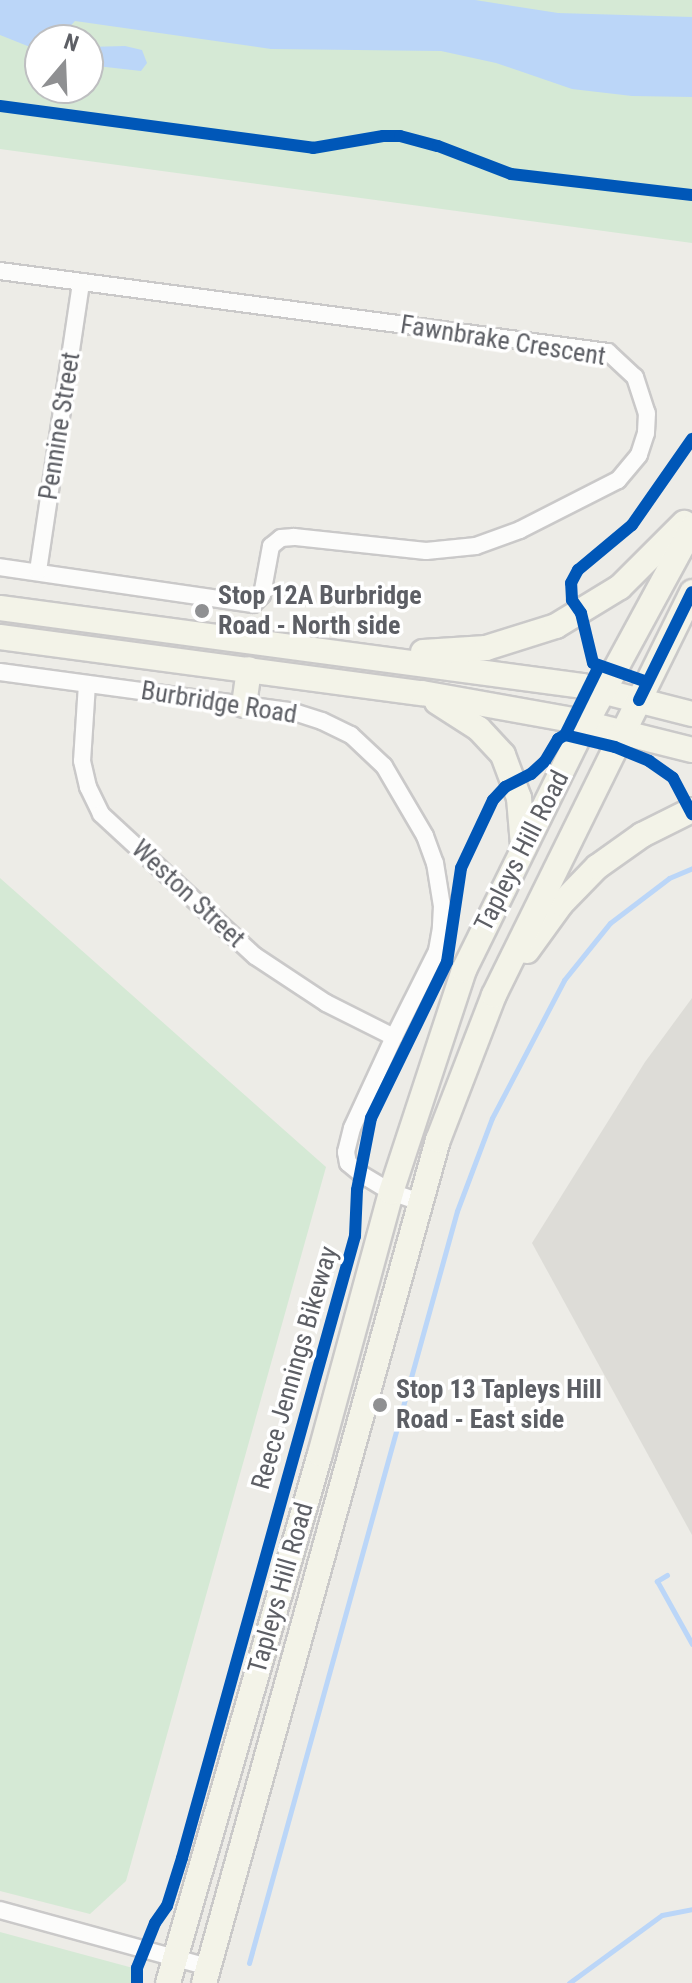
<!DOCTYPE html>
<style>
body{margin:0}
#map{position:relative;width:692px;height:1983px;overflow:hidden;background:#edece7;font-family:"Roboto Condensed",sans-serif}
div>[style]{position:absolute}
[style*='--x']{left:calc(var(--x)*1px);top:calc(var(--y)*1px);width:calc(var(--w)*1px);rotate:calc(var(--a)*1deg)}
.industrial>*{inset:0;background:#dddcd7}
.green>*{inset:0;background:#d5e9d5}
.water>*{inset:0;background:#bbd6f8}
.stream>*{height:5px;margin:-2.5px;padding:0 2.5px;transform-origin:2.5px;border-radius:2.5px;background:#bbd6f8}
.roads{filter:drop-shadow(2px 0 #cac9c9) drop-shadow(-2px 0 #cac9c9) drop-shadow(0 2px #cac9c9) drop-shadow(0 -2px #cac9c9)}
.minor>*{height:16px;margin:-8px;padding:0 8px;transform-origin:8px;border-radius:8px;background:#fcfcfb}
.primary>*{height:24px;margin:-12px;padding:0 12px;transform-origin:12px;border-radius:12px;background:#f3f3e8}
.cycleway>*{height:12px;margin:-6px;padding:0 6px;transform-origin:6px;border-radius:6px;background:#0057b8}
.dots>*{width:22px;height:22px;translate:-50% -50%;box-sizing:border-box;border:4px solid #fff;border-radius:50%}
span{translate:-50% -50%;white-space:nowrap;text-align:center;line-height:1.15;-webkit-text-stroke:7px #fff;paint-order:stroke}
.street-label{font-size:26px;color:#5d5f65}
.poi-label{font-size:26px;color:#5d5f65;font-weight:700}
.left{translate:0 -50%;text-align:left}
.north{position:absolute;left:24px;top:24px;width:80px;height:80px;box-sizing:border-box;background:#fff;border:2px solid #bebfc1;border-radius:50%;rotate:19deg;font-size:22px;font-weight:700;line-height:32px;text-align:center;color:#5d5f65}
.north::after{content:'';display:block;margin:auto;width:28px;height:36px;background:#8f9092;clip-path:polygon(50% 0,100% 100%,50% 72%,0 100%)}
</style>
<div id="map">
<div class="industrial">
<div style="clip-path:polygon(692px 998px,692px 1535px,532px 1243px,645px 1062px)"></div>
</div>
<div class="green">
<div style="clip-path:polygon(evenodd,0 0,692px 0,692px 243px,0 149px,0 0,40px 40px,88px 40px,88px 88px,40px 88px,40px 40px)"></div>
<div style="clip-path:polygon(0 878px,326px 1167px,126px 1881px,90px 1914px,0 1891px)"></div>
<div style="clip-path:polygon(0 1932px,133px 1968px,142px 1983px,0 1983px)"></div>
</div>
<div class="water">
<div style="clip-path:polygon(0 0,475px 0,558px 13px,692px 17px,692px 97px,632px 96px,572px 89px,496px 63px,441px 51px,271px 49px,75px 21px,65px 32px,70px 40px,40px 40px,40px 51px,0 35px)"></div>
<div style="clip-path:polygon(125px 46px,142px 50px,147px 63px,141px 71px,88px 65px,88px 47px)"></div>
</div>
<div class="stream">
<div style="--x:667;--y:1575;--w:12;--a:149"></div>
<div style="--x:657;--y:1581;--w:72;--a:60.9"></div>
<div style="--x:249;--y:1963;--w:780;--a:-74.54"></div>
<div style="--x:457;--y:1211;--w:99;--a:-69.4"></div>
<div style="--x:492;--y:1118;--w:156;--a:-62.4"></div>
<div style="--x:564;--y:980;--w:73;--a:-51.1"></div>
<div style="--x:610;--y:923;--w:74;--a:-37.3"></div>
<div style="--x:669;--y:878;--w:25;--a:-23"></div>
<div style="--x:569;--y:1983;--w:115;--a:-36.2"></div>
<div style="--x:662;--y:1915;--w:31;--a:-11"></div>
</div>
<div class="roads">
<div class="minor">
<div style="--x:0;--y:271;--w:613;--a:7.59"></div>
<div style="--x:608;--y:352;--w:37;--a:43"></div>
<div style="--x:635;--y:377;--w:38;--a:72"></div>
<div style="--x:647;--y:413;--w:20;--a:93"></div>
<div style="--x:646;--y:433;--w:23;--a:108"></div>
<div style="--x:639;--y:455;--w:33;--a:130"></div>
<div style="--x:618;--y:480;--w:110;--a:153"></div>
<div style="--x:520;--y:530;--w:47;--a:160"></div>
<div style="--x:476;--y:546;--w:50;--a:174.3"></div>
<div style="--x:426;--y:551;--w:133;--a:-173.9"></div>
<div style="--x:294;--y:537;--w:13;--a:176"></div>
<div style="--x:281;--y:538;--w:13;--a:141"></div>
<div style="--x:271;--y:546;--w:50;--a:100.4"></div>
<div style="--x:262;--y:595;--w:13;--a:135"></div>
<div style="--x:253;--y:604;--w:256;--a:-171.7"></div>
<div style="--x:38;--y:571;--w:292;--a:-81.5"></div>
<div style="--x:0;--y:672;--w:297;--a:7.7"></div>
<div style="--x:294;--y:712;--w:29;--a:18"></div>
<div style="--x:322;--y:721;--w:32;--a:26"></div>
<div style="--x:351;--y:735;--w:45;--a:43.2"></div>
<div style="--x:384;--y:766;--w:81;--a:59.6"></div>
<div style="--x:425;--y:836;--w:29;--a:70"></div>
<div style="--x:435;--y:863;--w:44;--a:80.8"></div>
<div style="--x:442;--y:906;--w:22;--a:93"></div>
<div style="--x:441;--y:928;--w:23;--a:100"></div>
<div style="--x:437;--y:951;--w:96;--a:116.6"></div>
<div style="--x:394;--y:1037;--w:100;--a:114.8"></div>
<div style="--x:352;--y:1128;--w:25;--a:104"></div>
<div style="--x:346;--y:1152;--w:11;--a:80"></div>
<div style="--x:348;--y:1163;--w:17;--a:40"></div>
<div style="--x:361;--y:1174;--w:35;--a:31"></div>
<div style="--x:391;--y:1192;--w:34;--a:19"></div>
<div style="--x:87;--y:684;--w:77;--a:93.7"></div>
<div style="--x:82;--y:761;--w:27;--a:77"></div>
<div style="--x:88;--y:787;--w:30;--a:64"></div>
<div style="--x:101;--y:814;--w:209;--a:42.7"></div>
<div style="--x:255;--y:956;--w:85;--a:33.5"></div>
<div style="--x:326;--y:1003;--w:76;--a:26.6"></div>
<div style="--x:0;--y:1910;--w:216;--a:15.3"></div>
</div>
<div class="primary">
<div style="--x:0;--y:608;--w:587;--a:7.63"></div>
<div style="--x:582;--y:686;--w:114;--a:14.3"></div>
<div style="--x:0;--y:637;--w:426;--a:7.6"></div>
<div style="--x:422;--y:693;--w:152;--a:10.2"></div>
<div style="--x:572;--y:720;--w:124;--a:14"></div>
<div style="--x:423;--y:652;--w:63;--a:-3.6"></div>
<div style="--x:486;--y:648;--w:73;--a:-17.4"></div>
<div style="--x:556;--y:626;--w:75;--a:-31.4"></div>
<div style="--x:620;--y:587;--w:91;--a:-45"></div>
<div style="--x:437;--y:702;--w:50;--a:32.7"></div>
<div style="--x:479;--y:729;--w:35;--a:47"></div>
<div style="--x:503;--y:755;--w:46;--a:69.6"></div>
<div style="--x:519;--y:798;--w:48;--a:85.2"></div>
<div style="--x:244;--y:705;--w:36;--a:-82"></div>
<div style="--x:527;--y:951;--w:58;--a:-54.1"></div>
<div style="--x:561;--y:904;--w:52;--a:-45.8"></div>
<div style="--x:597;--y:867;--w:55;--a:-35.4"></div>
<div style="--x:642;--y:835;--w:56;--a:-26.6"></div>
<div style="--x:168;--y:1983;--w:550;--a:-73.97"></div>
<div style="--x:320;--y:1454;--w:271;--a:-74.8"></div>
<div style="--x:391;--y:1192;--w:234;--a:-71.8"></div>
<div style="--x:464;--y:970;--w:258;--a:-63.8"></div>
<div style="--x:578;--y:738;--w:239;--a:-61.5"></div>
<div style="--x:204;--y:1983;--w:875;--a:-74.49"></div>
<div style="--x:438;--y:1140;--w:155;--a:-68.9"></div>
<div style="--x:494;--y:995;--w:449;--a:-63.8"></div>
</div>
</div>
<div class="cycleway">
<div style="--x:0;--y:106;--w:316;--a:7.6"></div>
<div style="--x:313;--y:148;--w:71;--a:-9.7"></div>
<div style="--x:383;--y:136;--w:17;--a:0"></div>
<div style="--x:400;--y:136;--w:39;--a:15"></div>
<div style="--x:438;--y:146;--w:78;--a:21"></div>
<div style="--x:511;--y:174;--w:182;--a:6.6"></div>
<div style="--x:647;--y:682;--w:57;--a:-160.6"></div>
<div style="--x:593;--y:663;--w:51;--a:-103.5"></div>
<div style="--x:581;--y:613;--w:16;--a:-125"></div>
<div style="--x:572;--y:600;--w:17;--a:-93"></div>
<div style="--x:571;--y:583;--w:15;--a:-62"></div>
<div style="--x:578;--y:570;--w:70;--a:-39.8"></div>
<div style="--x:632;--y:525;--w:105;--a:-55.1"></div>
<div style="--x:639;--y:700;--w:120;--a:-63.9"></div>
<div style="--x:565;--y:735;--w:51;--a:13.5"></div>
<div style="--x:615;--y:747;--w:37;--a:22"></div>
<div style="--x:649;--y:761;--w:29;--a:35"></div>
<div style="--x:673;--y:778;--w:41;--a:62.2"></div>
<div style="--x:137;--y:1983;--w:15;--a:-90"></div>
<div style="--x:137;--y:1968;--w:48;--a:-68.2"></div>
<div style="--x:155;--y:1923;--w:21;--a:-55"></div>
<div style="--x:167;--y:1906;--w:50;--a:-72.6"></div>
<div style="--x:182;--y:1858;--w:646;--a:-74.46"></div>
<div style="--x:355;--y:1236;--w:46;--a:-87.5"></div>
<div style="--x:357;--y:1190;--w:73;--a:-79"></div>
<div style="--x:371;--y:1118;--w:174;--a:-64"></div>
<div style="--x:447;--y:962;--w:95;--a:-81.5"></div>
<div style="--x:461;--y:868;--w:75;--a:-64.8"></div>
<div style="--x:493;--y:800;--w:18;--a:-47"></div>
<div style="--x:505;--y:787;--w:29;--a:-27"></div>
<div style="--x:531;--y:774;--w:19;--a:-43"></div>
<div style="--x:545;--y:761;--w:26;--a:-59"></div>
<div style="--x:558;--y:739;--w:8;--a:-30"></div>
<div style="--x:565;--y:735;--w:77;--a:-63.8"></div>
</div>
<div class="dots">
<div style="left:202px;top:611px;background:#8f9092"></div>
<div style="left:380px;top:1405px;background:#8f9092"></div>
</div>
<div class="street-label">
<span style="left:503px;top:341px;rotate:9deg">Fawnbrake Crescent</span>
<span style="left:60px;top:426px;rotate:-81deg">Pennine Street</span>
<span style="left:219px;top:703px;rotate:9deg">Burbridge Road</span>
<span style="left:522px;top:851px;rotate:-63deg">Tapleys Hill Road</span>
<span style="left:188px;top:894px;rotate:43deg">Weston Street</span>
<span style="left:295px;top:1368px;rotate:-74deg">Reece Jennings Bikeway</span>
<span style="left:281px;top:1588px;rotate:-74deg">Tapleys Hill Road</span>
</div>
<div class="poi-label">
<span class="left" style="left:218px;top:611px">Stop 12A Burbridge<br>Road - North side</span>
<span class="left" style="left:396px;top:1405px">Stop 13 Tapleys Hill<br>Road - East side</span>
</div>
<div class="north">N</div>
</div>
